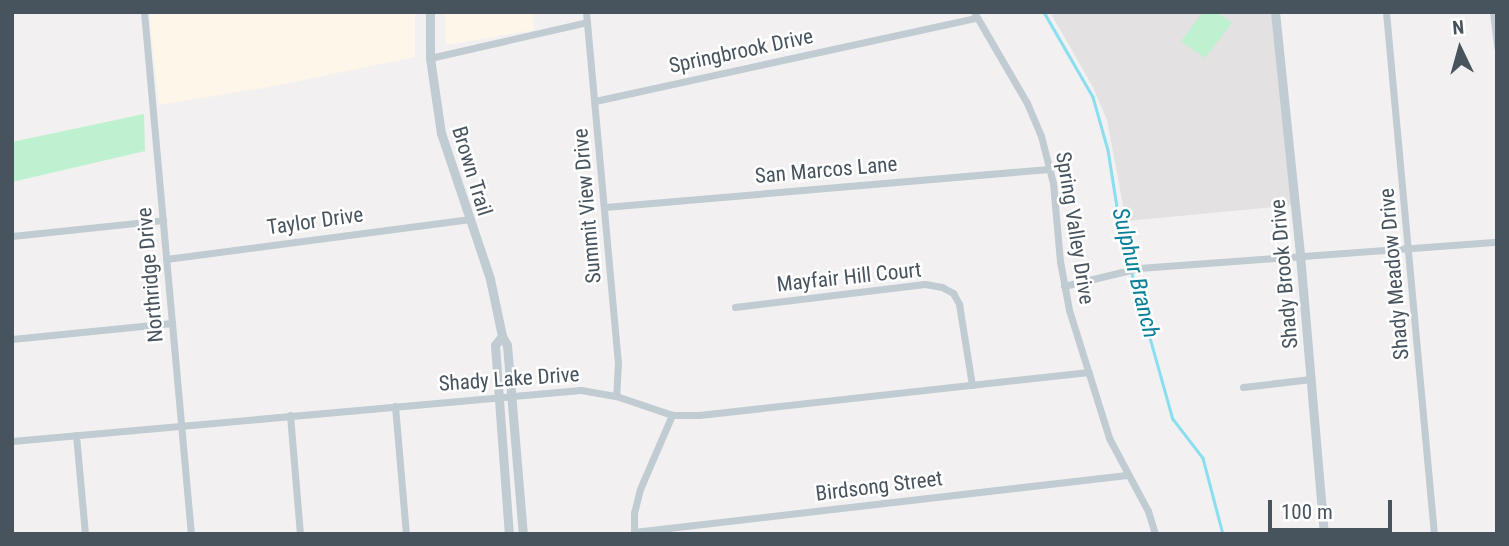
<!DOCTYPE html>
<style>
body{margin:0}
#map{position:relative;width:1509px;height:546px;overflow:hidden;background:#f2f0f0;font-family:"Roboto Condensed",sans-serif}
div>[style]{position:absolute}
[style*='--x']{left:calc(var(--x)*1px);top:calc(var(--y)*1px);width:calc(var(--w)*1px);rotate:calc(var(--a)*1deg)}
.commercial>*{inset:0;background:#fdf6e9}
.education>*{inset:0;background:#e3e1e2}
.green>*{inset:0;background:#bdf1cf}
.stream>*{height:2.5px;margin:-1.25px;padding:0 1.25px;transform-origin:1.25px;border-radius:1.25px;background:#89deef}
.minor>*{height:7px;margin:-3.5px;padding:0 3.5px;transform-origin:3.5px;border-radius:3.5px;background:#c0cbd2}
.tertiary>*{height:9px;margin:-4.5px;padding:0 4.5px;transform-origin:4.5px;border-radius:4.5px;background:#c0cbd2}
span{translate:-50% -50%;white-space:nowrap;text-align:center;line-height:1.15;-webkit-text-stroke:5px #fff;paint-order:stroke}
.street-label{font-size:21px;color:#47545e}
.water-label{font-size:23px;color:#088099;font-style:italic}
.frame{position:absolute;inset:0;border:14px solid #47545e;pointer-events:none}
.north{position:absolute;left:1425px;top:14px;width:70px;height:70px;-webkit-text-stroke:5px #fff;paint-order:stroke;rotate:355deg;font-size:19px;font-weight:700;line-height:28px;text-align:center;color:#47545e}
.north::after{content:'';display:block;margin:auto;width:24px;height:32px;background:#47545e;clip-path:polygon(50% 0,100% 100%,50% 72%,0 100%)}
.scale{position:absolute;left:1268px;top:500px;width:124px;height:32px;box-sizing:border-box;border:4px solid #47545e;border-top:0;padding-left:9px;font-size:21px;line-height:24px;white-space:nowrap;color:#47545e;-webkit-text-stroke:5px #fff;paint-order:stroke}
</style>
<div id="map">
<div class="commercial">
<div style="clip-path:polygon(149px 12px,415px 12px,415px 57px,264px 88px,159px 105px)"></div>
<div style="clip-path:polygon(445px 12px,532px 12px,534px 30px,446px 45px)"></div>
</div>
<div class="education">
<div style="clip-path:polygon(1050px 12px,1275px 12px,1295px 205px,1126px 221px,1107px 120px,1093px 87px)"></div>
</div>
<div class="green">
<div style="clip-path:polygon(1203px 12px,1217px 12px,1232px 23px,1205px 58px,1181px 41px)"></div>
<div style="clip-path:polygon(144px 114px,145px 151px,12px 182px,12px 142px)"></div>
</div>
<div class="stream">
<div style="--x:1044;--y:12;--w:98;--a:60"></div>
<div style="--x:1093;--y:97;--w:55;--a:74.2"></div>
<div style="--x:1108;--y:150;--w:89;--a:81"></div>
<div style="--x:1122;--y:238;--w:188;--a:74.3"></div>
<div style="--x:1173;--y:419;--w:49;--a:52.4"></div>
<div style="--x:1203;--y:458;--w:79;--a:75.3"></div>
</div>
<div class="minor">
<div style="--x:144;--y:12;--w:524;--a:84.86"></div>
<div style="--x:586;--y:12;--w:351;--a:84.8"></div>
<div style="--x:618;--y:362;--w:34;--a:93"></div>
<div style="--x:974;--y:12;--w:105;--a:59.8"></div>
<div style="--x:1027;--y:103;--w:36;--a:67"></div>
<div style="--x:1041;--y:136;--w:49;--a:75.7"></div>
<div style="--x:1053;--y:183;--w:78;--a:84.9"></div>
<div style="--x:1060;--y:261;--w:50;--a:79.6"></div>
<div style="--x:1069;--y:310;--w:134;--a:72.6"></div>
<div style="--x:1109;--y:438;--w:83;--a:61.9"></div>
<div style="--x:1148;--y:511;--w:24;--a:73"></div>
<div style="--x:1386;--y:12;--w:524;--a:84.75"></div>
<div style="--x:1493;--y:12;--w:35;--a:83"></div>
<div style="--x:430;--y:58;--w:161;--a:-12.9"></div>
<div style="--x:595;--y:101;--w:391;--a:-12.3"></div>
<div style="--x:605;--y:207;--w:446;--a:-4.9"></div>
<div style="--x:12;--y:236;--w:152;--a:-6"></div>
<div style="--x:166;--y:259;--w:305;--a:-7.5"></div>
<div style="--x:1064;--y:286;--w:77;--a:-13.5"></div>
<div style="--x:1139;--y:268;--w:359;--a:-4.2"></div>
<div style="--x:735;--y:307;--w:191;--a:-6.9"></div>
<div style="--x:925;--y:284;--w:17;--a:10"></div>
<div style="--x:942;--y:287;--w:13;--a:29"></div>
<div style="--x:953;--y:293;--w:13;--a:61"></div>
<div style="--x:959;--y:304;--w:82;--a:80.9"></div>
<div style="--x:12;--y:339;--w:161;--a:-5.7"></div>
<div style="--x:1243;--y:387;--w:68;--a:-6.7"></div>
<div style="--x:395;--y:406;--w:128;--a:85.1"></div>
<div style="--x:290;--y:415;--w:119;--a:85.2"></div>
<div style="--x:76;--y:435;--w:99;--a:84.8"></div>
<div style="--x:12;--y:441;--w:571;--a:-5.12"></div>
<div style="--x:581;--y:390;--w:36;--a:10"></div>
<div style="--x:616;--y:396;--w:59;--a:18.7"></div>
<div style="--x:672;--y:415;--w:27;--a:0"></div>
<div style="--x:699;--y:415;--w:392;--a:-6.3"></div>
<div style="--x:634;--y:532;--w:496;--a:-6.6"></div>
<div style="--x:634;--y:534;--w:21;--a:-90"></div>
<div style="--x:634;--y:513;--w:25;--a:-76"></div>
<div style="--x:640;--y:489;--w:81;--a:-66.6"></div>
</div>
<div class="tertiary">
<div style="--x:430;--y:12;--w:46;--a:90"></div>
<div style="--x:430;--y:58;--w:76;--a:81.7"></div>
<div style="--x:441;--y:133;--w:154;--a:71.4"></div>
<div style="--x:490;--y:279;--w:58;--a:78.1"></div>
<div style="--x:502;--y:336;--w:10;--a:61"></div>
<div style="--x:507;--y:345;--w:190;--a:85.2"></div>
<div style="--x:1275;--y:12;--w:244;--a:84.1"></div>
<div style="--x:1300;--y:255;--w:280;--a:85.1"></div>
<div style="--x:502;--y:336;--w:11;--a:128"></div>
<div style="--x:495;--y:345;--w:190;--a:85.8"></div>
</div>
<div class="street-label">
<span style="left:741px;top:51px;rotate:-12deg">Springbrook Drive</span>
<span style="left:826px;top:170px;rotate:-5deg">San Marcos Lane</span>
<span style="left:472px;top:171px;rotate:73deg">Brown Trail</span>
<span style="left:587px;top:206px;rotate:-95deg">Summit View Drive</span>
<span style="left:315px;top:221px;rotate:-8deg">Taylor Drive</span>
<span style="left:1075px;top:228px;rotate:81deg">Spring Valley Drive</span>
<span style="left:1284px;top:274px;rotate:-95deg">Shady Brook Drive</span>
<span style="left:1394px;top:274px;rotate:-95deg">Shady Meadow Drive</span>
<span style="left:150px;top:275px;rotate:-95deg">Northridge Drive</span>
<span style="left:849px;top:277px;rotate:-6deg">Mayfair Hill Court</span>
<span style="left:509px;top:379px;rotate:-4deg">Shady Lake Drive</span>
<span style="left:879px;top:486px;rotate:-7deg">Birdsong Street</span>
</div>
<div class="water-label">
<span style="left:1135px;top:273px;rotate:76deg">Sulphur Branch</span>
</div>
<div class="frame"></div>
<div class="north">N</div>
<div class="scale">100 m</div>
</div>
